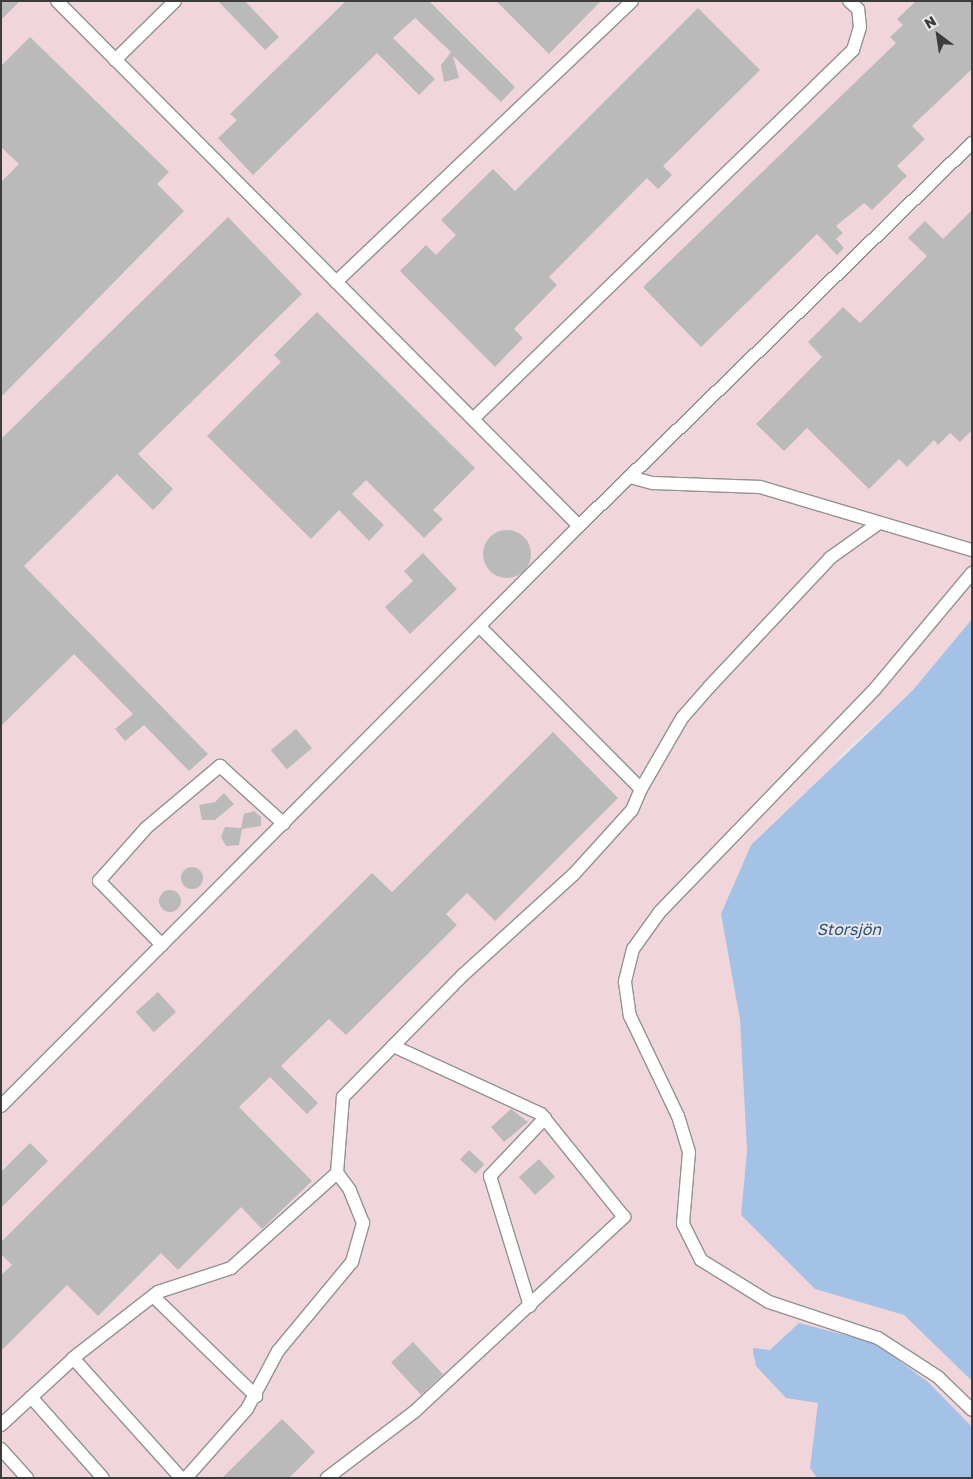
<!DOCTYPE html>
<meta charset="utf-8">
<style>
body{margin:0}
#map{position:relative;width:973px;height:1479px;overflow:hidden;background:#e7e7e8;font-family:"Golos Text",sans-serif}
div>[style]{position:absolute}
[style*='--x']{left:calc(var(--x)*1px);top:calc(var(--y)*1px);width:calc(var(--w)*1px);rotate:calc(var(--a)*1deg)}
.industrial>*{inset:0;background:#f0d6da}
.water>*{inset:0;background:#a4c1e6}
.building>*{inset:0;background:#bbbabb;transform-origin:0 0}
.round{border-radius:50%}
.roads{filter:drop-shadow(1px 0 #929293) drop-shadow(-1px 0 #929293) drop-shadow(0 1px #929293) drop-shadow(0 -1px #929293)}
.minor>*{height:12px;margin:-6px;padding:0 6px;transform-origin:6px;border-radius:6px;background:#fff}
span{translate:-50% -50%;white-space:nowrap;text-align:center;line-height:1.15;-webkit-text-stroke:4px #e7e7e8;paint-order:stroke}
.water-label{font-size:16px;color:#2c5282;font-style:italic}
.frame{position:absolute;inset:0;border:2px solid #3c3c3c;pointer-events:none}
.north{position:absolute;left:913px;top:10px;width:50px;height:50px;-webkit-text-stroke:4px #e7e7e8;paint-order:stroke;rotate:329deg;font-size:14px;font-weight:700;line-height:20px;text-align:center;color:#3c3c3c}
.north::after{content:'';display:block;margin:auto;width:18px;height:22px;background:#3c3c3c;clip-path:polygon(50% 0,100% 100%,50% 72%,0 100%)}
</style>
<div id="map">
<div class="industrial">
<div style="clip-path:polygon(1px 1px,972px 1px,972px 619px,913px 690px,843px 753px,721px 914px,740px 1020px,747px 1151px,741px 1215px,815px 1289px,904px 1315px,972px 1381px,972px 1478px,1px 1478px)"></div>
</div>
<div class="water">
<div style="clip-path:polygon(972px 619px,972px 1381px,904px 1315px,815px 1289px,741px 1215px,747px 1151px,740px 1020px,721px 914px,751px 845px,913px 690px)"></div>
<div style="clip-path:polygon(799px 1323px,875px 1343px,928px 1382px,972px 1427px,972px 1478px,817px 1478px,810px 1468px,818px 1403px,786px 1398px,756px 1366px,753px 1352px,753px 1348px,770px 1350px)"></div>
</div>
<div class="building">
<div style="clip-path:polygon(1px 1px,20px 1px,1px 20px)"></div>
<div style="clip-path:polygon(218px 1px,245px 1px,279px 37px,265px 50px)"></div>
<div style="clip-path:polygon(346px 1px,429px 1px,515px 87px,501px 102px,453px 56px,459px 78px,444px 82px,441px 65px,451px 52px,415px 18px,393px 38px,435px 79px,419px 95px,377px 53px,253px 175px,218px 138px,237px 120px,230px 114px)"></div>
<div style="clip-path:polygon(496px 1px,601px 1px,549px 54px)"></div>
<div style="clip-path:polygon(916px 1px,972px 1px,972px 69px,912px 126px,925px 139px,897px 166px,907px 176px,872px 210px,864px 203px,836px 226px,843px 233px,836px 239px,844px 248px,837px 255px,817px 234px,701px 347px,643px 287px,896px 43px,890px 37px,903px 25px,897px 19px)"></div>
<div style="clip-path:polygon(698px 8px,760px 70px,663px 166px,672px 175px,658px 189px,647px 178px,549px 277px,557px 285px,514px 329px,523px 338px,495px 367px,400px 271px,426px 245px,436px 255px,456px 235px,441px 220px,493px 169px,515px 191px)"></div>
<div style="clip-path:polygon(30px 37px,169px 172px,157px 184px,184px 211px,1px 397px,1px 182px,19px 164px,1px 147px,1px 66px)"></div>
<div style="clip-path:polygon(972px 210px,972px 430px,960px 442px,950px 433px,938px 445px,934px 440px,907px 467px,899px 459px,869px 489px,807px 428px,784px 451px,756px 424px,822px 357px,808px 342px,843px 307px,860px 323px,927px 256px,908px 238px,925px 221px,943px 239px)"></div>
<div style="clip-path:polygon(228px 217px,302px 294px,138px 454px,173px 489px,160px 503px,153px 510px,117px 474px,24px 566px,208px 754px,189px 771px,144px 725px,125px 741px,115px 729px,133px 714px,74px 654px,1px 726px,1px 439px)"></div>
<div style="clip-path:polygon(317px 312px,475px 468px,433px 510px,443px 519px,424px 538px,366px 480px,352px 494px,384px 525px,369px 541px,339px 510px,311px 539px,207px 436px,281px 362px,274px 355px)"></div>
<div class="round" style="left:483px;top:530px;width:48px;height:48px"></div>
<div style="clip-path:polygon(423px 553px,457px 589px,410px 634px,385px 607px,413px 581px,404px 571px)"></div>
<div style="left:296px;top:729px;width:25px;height:33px;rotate:50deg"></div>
<div style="clip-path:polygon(553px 732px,618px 798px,495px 921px,467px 893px,446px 914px,457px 925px,346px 1035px,329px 1019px,281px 1066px,318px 1103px,307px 1114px,270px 1077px,239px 1107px,312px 1181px,262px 1229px,241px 1207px,178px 1270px,161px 1253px,98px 1316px,67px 1285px,1px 1351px,1px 1275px,12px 1265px,1px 1254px,1px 1242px,372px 873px,392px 892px)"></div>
<div style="clip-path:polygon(224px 793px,234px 804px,215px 820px,202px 820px,199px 805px,215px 802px)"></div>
<div style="clip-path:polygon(254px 811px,261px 817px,261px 826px,242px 829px,239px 845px,226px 846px,221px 837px,225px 827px,241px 828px,244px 814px)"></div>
<div class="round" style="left:181px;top:867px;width:22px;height:22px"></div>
<div class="round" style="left:159px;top:890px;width:22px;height:22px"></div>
<div style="left:158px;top:992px;width:27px;height:30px;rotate:48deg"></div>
<div style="clip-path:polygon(511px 1109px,528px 1122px,504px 1142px,491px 1127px)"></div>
<div style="clip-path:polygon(30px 1143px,48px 1161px,1px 1208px,1px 1172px)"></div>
<div style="left:469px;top:1150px;width:21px;height:13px;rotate:43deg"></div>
<div style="left:539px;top:1159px;width:24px;height:27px;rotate:48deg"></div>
<div style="left:413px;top:1342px;width:44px;height:30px;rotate:47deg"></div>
<div style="clip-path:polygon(282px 1419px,315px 1452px,289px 1478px,222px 1478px)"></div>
</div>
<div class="roads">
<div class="minor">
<div style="--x:57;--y:1;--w:740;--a:45.16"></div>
<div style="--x:115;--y:60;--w:84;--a:-44.5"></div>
<div style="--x:336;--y:282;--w:408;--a:-43.5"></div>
<div style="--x:474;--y:418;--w:528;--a:-44.16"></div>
<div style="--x:853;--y:50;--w:24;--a:-73"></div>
<div style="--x:860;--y:27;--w:18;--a:-96"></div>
<div style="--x:858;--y:9;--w:12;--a:-138"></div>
<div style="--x:630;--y:477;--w:24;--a:15"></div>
<div style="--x:653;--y:483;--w:107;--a:2.1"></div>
<div style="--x:760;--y:487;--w:221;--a:16.6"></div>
<div style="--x:972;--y:573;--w:151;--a:129.9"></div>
<div style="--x:875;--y:689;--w:311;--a:134"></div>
<div style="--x:659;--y:913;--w:44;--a:125.8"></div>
<div style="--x:633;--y:949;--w:34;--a:104"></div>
<div style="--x:625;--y:982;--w:34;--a:82"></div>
<div style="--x:630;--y:1016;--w:111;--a:64.4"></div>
<div style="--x:678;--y:1116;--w:38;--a:73"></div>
<div style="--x:689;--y:1152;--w:72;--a:94.8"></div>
<div style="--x:683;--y:1224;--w:40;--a:63.4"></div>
<div style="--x:701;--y:1260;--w:80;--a:31.7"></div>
<div style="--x:769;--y:1302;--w:115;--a:18.3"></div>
<div style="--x:878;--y:1338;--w:72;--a:33"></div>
<div style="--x:938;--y:1377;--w:47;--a:44.1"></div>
<div style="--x:641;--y:789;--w:82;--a:-60"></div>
<div style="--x:682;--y:718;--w:43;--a:-48.8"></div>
<div style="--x:710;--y:686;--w:175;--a:-46.8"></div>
<div style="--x:830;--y:558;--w:60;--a:-35.5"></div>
<div style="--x:162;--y:945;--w:90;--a:-134.5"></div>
<div style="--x:99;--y:881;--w:71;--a:-48.4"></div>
<div style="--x:146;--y:828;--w:97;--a:-40"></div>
<div style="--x:220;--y:766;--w:86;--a:42.2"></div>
<div style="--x:1;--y:1106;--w:819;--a:-45.1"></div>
<div style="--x:579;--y:526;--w:549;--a:-44.26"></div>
<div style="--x:153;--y:1296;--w:144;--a:44.2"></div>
<div style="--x:530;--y:1306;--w:136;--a:-107.1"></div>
<div style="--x:490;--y:1176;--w:80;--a:-46.5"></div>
<div style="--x:73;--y:1358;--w:161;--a:48"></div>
<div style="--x:31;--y:1397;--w:108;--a:48.4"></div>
<div style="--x:1;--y:1425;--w:103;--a:-42.6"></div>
<div style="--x:77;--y:1355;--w:103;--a:-37.9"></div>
<div style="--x:158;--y:1292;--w:77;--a:-18.2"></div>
<div style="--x:231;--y:1268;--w:142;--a:-41.9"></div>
<div style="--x:337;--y:1173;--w:76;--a:-85.5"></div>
<div style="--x:343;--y:1097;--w:171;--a:-45.5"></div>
<div style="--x:463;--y:975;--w:150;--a:-42.3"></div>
<div style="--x:574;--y:874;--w:86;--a:-47.8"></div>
<div style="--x:632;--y:810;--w:23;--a:-67"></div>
<div style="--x:641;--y:789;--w:228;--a:-134.8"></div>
<div style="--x:1;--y:1449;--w:39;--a:48"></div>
<div style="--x:186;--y:1478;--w:92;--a:-48.5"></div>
<div style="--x:247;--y:1409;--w:66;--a:-61.9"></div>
<div style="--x:278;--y:1351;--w:116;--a:-50.3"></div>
<div style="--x:352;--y:1262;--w:41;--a:-74.2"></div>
<div style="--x:363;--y:1223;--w:35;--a:-112"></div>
<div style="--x:350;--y:1190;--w:21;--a:-127"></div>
<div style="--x:327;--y:1478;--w:109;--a:-37.2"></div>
<div style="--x:414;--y:1412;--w:287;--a:-42.9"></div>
<div style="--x:624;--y:1217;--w:132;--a:-128.9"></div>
<div style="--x:541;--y:1114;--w:163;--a:-155.3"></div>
</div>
</div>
<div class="water-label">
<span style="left:849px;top:929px">Storsjön</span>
</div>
<div class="frame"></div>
<div class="north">N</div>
</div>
